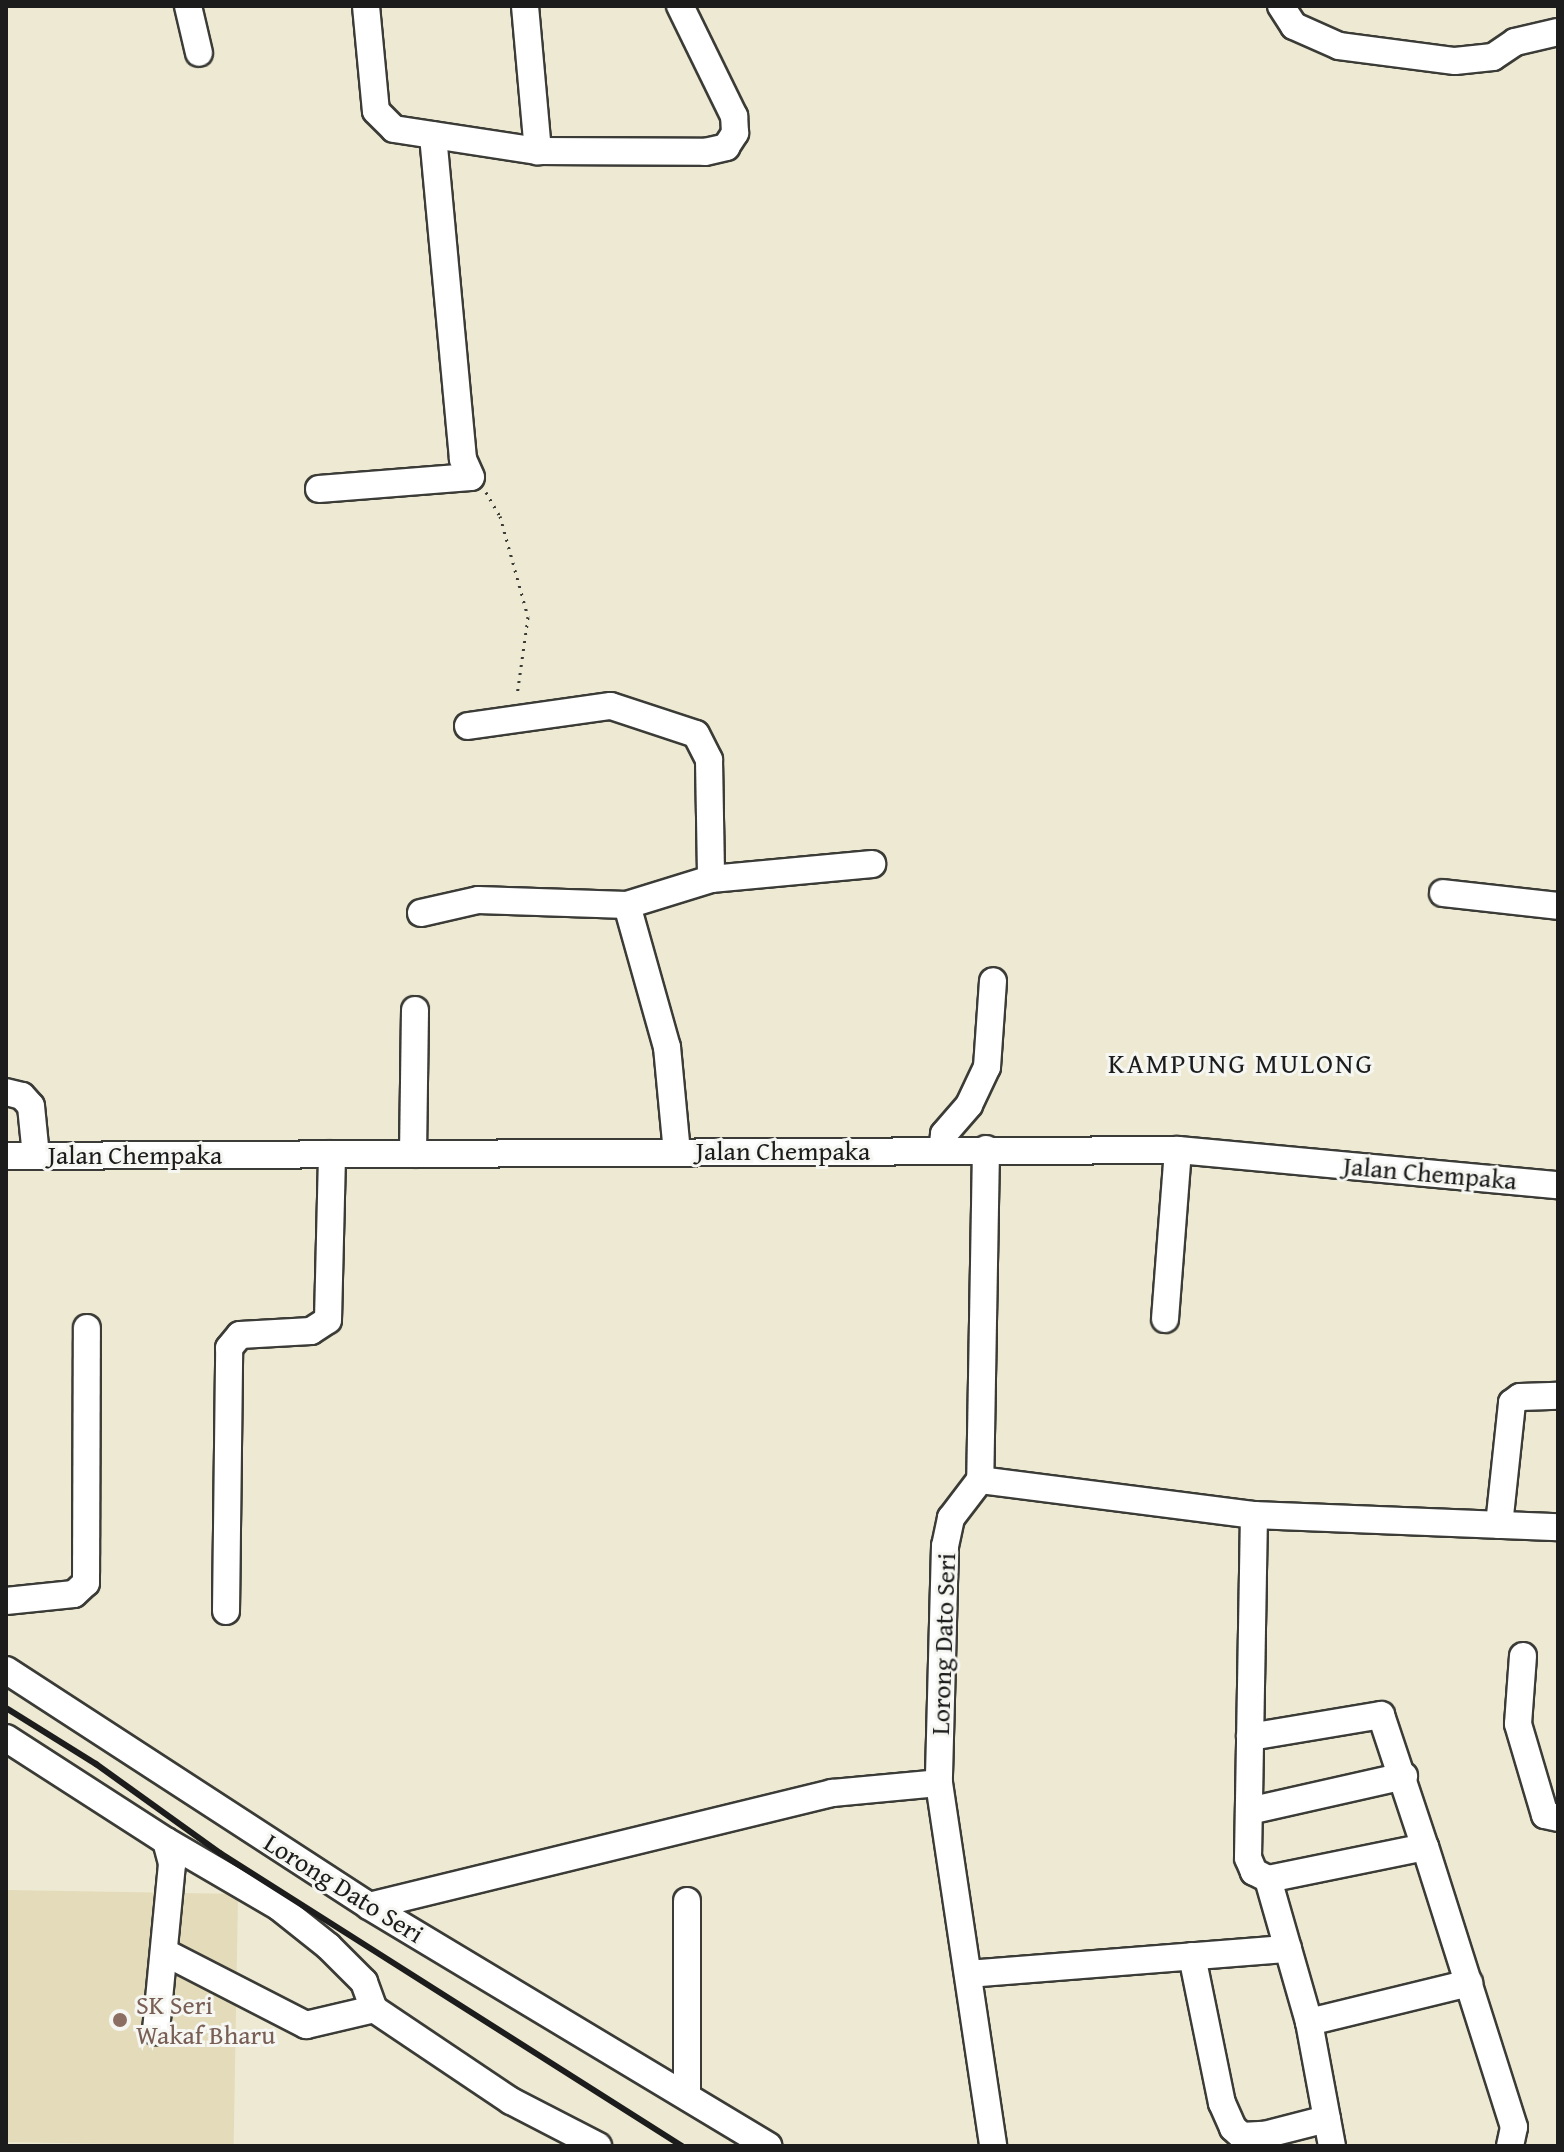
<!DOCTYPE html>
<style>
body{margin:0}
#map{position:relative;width:1564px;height:2152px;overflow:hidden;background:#ede9d2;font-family:"Gentium Book Plus",serif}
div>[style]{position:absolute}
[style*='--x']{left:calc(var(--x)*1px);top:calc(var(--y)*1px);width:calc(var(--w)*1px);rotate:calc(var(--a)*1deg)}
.built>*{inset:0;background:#e3dbba;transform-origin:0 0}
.path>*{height:3px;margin-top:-1.5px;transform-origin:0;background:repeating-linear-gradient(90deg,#3b3b37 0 2px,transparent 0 8px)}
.roads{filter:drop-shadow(2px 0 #3b3b37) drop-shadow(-2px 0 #3b3b37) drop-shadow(0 2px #3b3b37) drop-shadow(0 -2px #3b3b37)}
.minor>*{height:26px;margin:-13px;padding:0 13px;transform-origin:13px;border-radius:13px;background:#fff}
.rail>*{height:6px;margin:-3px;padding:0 3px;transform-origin:3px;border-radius:3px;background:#1c1c1c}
.dots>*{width:22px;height:22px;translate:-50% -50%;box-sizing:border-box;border:4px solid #f6f6f2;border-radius:50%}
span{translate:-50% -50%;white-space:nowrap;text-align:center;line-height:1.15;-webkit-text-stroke:6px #f6f6f2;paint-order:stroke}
.street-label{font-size:26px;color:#1c1c1c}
.education-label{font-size:26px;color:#785e54}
.left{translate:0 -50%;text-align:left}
.neighbourhood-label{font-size:28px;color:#1c1c1c;letter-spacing:2px}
.frame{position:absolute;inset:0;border:8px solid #1c1c1c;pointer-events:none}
</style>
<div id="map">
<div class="built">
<div style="left:238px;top:1894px;width:252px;height:232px;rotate:91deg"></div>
</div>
<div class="path">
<div style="--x:486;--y:492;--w:28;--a:60"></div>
<div style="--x:500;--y:516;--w:105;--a:74.5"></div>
<div style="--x:528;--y:617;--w:79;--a:98"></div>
</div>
<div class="roads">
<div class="minor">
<div style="--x:188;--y:6;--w:48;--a:76.8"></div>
<div style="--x:366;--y:6;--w:105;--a:84.6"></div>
<div style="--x:376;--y:111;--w:25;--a:45"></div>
<div style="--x:394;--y:129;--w:146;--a:8.7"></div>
<div style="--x:538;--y:151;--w:167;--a:0.3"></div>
<div style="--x:705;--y:152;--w:22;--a:-13"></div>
<div style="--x:726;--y:147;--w:17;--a:-57"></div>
<div style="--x:735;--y:133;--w:17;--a:-93"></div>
<div style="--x:734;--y:116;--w:123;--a:-116.1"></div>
<div style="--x:525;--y:6;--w:146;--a:84.9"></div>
<div style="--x:1281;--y:6;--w:24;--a:57"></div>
<div style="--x:1294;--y:26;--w:49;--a:24"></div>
<div style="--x:1339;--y:46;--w:117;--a:7.4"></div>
<div style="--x:1455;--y:61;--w:38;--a:-6"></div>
<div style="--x:1493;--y:57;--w:27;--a:-34"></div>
<div style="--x:1515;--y:42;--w:44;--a:-13.1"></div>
<div style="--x:319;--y:489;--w:152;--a:-4.5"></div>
<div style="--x:471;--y:477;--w:20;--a:-114"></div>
<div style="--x:463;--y:459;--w:325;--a:-95.3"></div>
<div style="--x:468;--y:726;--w:144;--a:-8"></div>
<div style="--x:611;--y:706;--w:89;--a:18.2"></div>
<div style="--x:696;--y:734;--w:29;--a:63"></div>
<div style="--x:709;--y:760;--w:119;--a:89"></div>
<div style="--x:1443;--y:893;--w:116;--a:6.4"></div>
<div style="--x:627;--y:905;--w:148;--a:74.3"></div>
<div style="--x:667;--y:1047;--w:105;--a:84.6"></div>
<div style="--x:421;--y:913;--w:58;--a:-12.8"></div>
<div style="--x:478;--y:900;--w:149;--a:1.9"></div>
<div style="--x:627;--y:905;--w:88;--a:-17.2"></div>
<div style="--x:711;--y:879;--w:162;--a:-5.3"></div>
<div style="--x:6;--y:1092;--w:16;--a:14"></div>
<div style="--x:22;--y:1096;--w:13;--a:48"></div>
<div style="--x:31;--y:1106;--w:50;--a:84.3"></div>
<div style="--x:986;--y:1149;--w:331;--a:91"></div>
<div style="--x:980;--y:1480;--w:48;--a:127.3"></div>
<div style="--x:951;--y:1518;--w:29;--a:102"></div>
<div style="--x:945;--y:1546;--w:237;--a:91.5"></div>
<div style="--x:939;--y:1783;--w:367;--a:81.5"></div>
<div style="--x:942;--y:1151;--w:17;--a:-83"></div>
<div style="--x:944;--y:1134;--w:38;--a:-49"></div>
<div style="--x:969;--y:1105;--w:42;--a:-64.7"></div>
<div style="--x:987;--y:1067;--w:86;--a:-86"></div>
<div style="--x:413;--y:1154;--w:144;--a:-89.2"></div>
<div style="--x:6;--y:1156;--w:1172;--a:-0.29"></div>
<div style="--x:1178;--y:1150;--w:382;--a:5.3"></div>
<div style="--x:1165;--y:1319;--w:169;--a:-85.6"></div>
<div style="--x:980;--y:1480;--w:276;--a:7.3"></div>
<div style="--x:1499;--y:1525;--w:123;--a:-83.9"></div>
<div style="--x:1512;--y:1403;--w:10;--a:-37"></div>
<div style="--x:1520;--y:1397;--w:38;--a:-2"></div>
<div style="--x:6;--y:1601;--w:68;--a:-5.9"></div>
<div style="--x:74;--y:1594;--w:16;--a:-43"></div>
<div style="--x:86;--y:1583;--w:255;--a:-89.8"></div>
<div style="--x:226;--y:1611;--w:263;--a:-89.3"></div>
<div style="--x:229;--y:1348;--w:17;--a:-50"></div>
<div style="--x:240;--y:1335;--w:71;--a:-3.2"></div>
<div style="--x:311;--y:1331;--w:20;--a:-33"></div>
<div style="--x:328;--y:1320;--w:166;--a:-88.6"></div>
<div style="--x:1523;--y:1656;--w:68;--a:94.2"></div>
<div style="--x:1518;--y:1724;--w:95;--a:73.5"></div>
<div style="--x:1545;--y:1815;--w:13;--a:13"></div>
<div style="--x:6;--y:1670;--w:433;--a:33"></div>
<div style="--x:369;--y:1906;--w:466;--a:31"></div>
<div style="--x:1250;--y:1737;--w:133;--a:-9.5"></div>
<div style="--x:1381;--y:1715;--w:139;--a:71.6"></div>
<div style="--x:6;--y:1738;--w:190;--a:32.8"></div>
<div style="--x:166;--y:1841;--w:24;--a:75"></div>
<div style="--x:172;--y:1864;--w:168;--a:95.5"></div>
<div style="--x:1249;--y:1811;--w:159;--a:-12.7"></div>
<div style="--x:166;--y:1841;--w:131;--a:30.3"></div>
<div style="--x:279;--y:1907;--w:63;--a:38.5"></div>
<div style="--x:328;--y:1946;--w:51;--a:45"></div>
<div style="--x:364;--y:1982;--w:29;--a:70"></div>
<div style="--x:1268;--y:1879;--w:149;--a:74"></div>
<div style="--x:1309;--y:2022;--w:126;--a:79.5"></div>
<div style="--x:687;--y:1901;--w:193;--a:90"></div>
<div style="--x:369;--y:1906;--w:477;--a:-13.7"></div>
<div style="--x:832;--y:1793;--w:107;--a:-5.3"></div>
<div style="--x:164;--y:1952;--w:160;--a:27.2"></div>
<div style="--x:306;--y:2025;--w:70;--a:-13.2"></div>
<div style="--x:374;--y:2009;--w:165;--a:33.9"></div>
<div style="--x:511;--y:2101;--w:98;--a:27.3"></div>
<div style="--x:1192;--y:1956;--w:150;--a:78.5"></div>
<div style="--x:1222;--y:2103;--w:27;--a:66"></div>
<div style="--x:1233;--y:2128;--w:12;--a:42"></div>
<div style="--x:1242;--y:2136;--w:22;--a:-3"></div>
<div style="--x:1264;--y:2135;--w:65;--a:-14.3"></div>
<div style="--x:968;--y:1974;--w:321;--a:-4.5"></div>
<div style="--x:1309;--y:2022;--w:165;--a:-13.7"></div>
<div style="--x:1510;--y:2146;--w:19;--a:-78"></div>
<div style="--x:1514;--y:2127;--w:294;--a:-107.6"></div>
<div style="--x:1425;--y:1847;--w:160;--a:168.5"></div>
<div style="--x:1268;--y:1879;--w:16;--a:-153"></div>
<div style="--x:1254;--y:1872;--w:15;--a:-113"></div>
<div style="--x:1248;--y:1858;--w:343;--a:-89"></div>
<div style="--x:1254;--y:1515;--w:304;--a:2.3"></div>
</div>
</div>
<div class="rail">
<div style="--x:6;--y:1708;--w:106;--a:31.9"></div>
<div style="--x:96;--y:1764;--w:153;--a:35.7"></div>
<div style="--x:220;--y:1853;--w:547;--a:32.38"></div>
</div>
<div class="dots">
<div style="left:120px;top:2020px;background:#8d6e63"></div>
</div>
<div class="street-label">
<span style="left:783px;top:1151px">Jalan Chempaka</span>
<span style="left:135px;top:1155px">Jalan Chempaka</span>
<span style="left:1430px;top:1173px;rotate:5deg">Jalan Chempaka</span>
<span style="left:943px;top:1644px;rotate:-88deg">Lorong Dato Seri</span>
<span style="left:344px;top:1888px;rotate:32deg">Lorong Dato Seri</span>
</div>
<div class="education-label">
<span class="left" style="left:136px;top:2020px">SK Seri<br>Wakaf Bharu</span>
</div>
<div class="neighbourhood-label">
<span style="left:1241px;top:1063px">KAMPUNG MULONG</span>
</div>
<div class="frame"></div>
</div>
